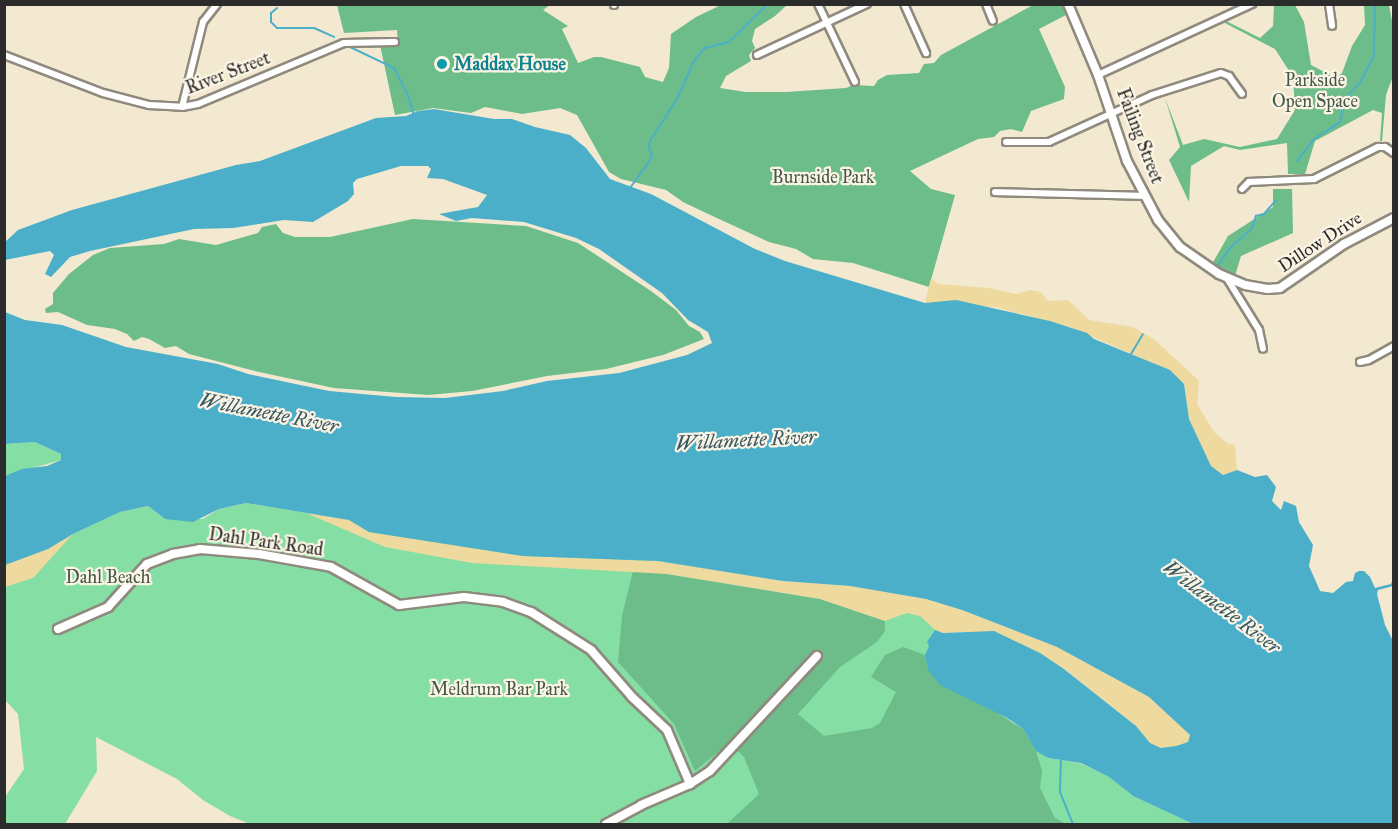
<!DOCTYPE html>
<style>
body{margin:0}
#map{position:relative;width:1398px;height:829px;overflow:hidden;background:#f3e9d0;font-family:"IM FELL Great Primer",serif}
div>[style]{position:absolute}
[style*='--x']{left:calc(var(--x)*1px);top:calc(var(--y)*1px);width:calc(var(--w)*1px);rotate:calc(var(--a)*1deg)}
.green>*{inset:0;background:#85dea3}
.forest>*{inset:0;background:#6cbd89}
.sand>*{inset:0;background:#eeda9e}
.water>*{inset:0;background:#4bafca}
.stream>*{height:2px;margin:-1px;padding:0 1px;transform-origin:1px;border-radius:1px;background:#4bafca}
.roads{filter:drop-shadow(2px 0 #8f8a7e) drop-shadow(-2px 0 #8f8a7e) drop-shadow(0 2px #8f8a7e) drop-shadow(0 -2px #8f8a7e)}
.street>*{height:6px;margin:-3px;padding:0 3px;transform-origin:3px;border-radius:3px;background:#fff}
.secondary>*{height:8px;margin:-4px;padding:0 4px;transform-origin:4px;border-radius:4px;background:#fff}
.dots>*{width:16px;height:16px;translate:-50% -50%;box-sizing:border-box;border:3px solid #fcf5e5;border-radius:50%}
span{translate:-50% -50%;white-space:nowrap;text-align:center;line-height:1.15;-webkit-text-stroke:4.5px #fcf5e5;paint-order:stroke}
.culture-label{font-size:18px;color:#0d838f;font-weight:700}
.left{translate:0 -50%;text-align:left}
.street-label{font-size:18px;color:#2b2b2b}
.park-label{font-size:18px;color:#425849}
.water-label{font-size:20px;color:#365963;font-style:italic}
.frame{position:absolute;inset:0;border:6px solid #2b2b2b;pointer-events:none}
</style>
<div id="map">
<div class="green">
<div style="clip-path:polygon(35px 442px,61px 454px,61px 460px,5px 476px,5px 444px)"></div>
<div style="clip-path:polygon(246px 503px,349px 520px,658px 561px,962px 610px,929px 646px,940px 685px,1007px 718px,1048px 758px,1080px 763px,1109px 777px,1133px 796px,1193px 824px,250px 824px,230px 816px,203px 800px,177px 779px,96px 737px,97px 771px,65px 824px,5px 824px,5px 797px,24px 769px,18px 714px,5px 700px,4px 565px,48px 549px,73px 534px,120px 512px,148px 506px,165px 519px,203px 519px,219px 509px)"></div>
</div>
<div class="forest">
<div style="clip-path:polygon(337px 5px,550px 5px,543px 10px,568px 26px,562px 29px,578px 63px,594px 57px,601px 57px,640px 67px,645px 77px,663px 82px,669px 68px,671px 34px,696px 17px,721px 5px,787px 5px,775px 16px,755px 29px,752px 41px,755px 48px,749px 55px,751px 61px,726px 76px,720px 88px,746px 92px,786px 92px,846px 88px,853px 85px,874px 86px,878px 80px,887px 75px,919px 73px,924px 64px,934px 63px,941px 55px,1033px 5px,1062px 5px,1066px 15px,1039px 29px,1065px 87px,1064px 99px,1031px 111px,1022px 132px,1011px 129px,1000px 131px,994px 137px,978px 139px,910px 171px,931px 189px,955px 195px,929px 287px,853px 263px,813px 259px,796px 249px,769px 242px,704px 212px,683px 202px,666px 190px,621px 179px,609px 172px,577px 115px,560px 108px,522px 114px,485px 107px,471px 113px,433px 108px,395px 115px,380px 45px,398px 44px,397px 30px,344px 33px)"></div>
<div style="clip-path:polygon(1274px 5px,1295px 5px,1304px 22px,1311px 65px,1336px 78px,1342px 73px,1352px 46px,1365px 25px,1364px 5px,1389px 5px,1393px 26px,1393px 76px,1386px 95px,1382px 141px,1380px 141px,1382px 113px,1373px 110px,1315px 141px,1305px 174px,1288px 174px,1287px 143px,1240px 150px,1224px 146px,1191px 166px,1189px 202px,1169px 160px,1180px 147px,1165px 98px,1183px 145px,1204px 139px,1240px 147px,1277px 139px,1295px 110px,1293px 77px,1275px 49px,1223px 22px,1226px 21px,1260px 38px,1273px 26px)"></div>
<div style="clip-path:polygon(1273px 189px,1292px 189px,1293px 233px,1241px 256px,1235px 276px,1212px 264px,1228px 236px,1273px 207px)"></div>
<div style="clip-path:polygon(413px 219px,526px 226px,578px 243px,651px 291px,676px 310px,689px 326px,700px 332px,704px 339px,663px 355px,606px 369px,547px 376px,472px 391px,428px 395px,334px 388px,259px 372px,189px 354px,176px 346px,165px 348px,149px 339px,142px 337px,134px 341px,127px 334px,115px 329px,87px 325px,58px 312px,46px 313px,45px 309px,53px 304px,53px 293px,69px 274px,93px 255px,110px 248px,164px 244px,179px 239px,216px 245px,258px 233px,262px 227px,276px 224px,283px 233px,295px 237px,330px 237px)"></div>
<div style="clip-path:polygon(633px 571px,667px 574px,820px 599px,885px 621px,885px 631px,877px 642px,840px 667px,798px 714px,824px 736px,872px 728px,880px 723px,896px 692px,871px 677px,885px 655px,903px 647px,925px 655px,928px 670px,1023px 729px,1036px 751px,1042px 771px,1040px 788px,1055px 818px,1066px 824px,727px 824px,759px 794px,744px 757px,729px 743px,695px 771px,674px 724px,618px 662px,622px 616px)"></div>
</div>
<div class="sand">
<div style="clip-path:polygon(931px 278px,938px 284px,989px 288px,1016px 294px,1031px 290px,1041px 292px,1048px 301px,1068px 300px,1089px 320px,1133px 327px,1154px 339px,1199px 381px,1197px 404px,1214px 432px,1227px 443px,1235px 445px,1237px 470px,1222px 475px,1211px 466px,1189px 419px,1184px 384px,1134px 355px,1070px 327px,995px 307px,925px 303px)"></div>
<div style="clip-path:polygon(306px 513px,349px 520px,369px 532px,523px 556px,658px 561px,783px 581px,850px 586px,926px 599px,962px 610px,1057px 647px,1149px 697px,1190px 735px,1188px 742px,1176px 746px,1161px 748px,1149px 743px,1136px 726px,1065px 669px,966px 632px,943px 633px,935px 630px,920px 616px,907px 613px,885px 621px,820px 599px,667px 574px,472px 563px,385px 547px)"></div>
<div style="clip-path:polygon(73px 534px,33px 578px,5px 587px,4px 565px,48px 549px)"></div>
</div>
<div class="water">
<div style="clip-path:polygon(434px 109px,494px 119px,512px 119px,535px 127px,570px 135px,586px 148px,610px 179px,651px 194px,755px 249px,785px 261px,925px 303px,956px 300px,1050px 321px,1087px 333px,1094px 339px,1170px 370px,1184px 384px,1189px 419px,1211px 466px,1223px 475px,1237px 470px,1255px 477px,1267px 475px,1276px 487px,1272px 501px,1281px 510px,1284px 501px,1296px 506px,1299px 522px,1313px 545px,1309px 566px,1320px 591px,1333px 593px,1346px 582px,1353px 581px,1355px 573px,1359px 571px,1364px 571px,1370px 577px,1375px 588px,1391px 584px,1393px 578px,1393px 586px,1378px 590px,1377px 594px,1385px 625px,1393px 641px,1393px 824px,1193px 824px,1133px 796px,1109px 777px,1081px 763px,1048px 758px,1036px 751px,1023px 729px,1007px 718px,940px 685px,928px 670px,925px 655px,929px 646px,927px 642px,935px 630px,943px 633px,994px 631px,1040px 653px,1064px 669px,1136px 726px,1150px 743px,1161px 748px,1176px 746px,1188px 742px,1190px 735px,1149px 697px,1057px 647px,962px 610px,926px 599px,850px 586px,783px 581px,658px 561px,523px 556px,369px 532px,349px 520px,246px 503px,219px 509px,193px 522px,165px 519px,148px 506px,120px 512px,73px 534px,48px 549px,5px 565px,5px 476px,22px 469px,47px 466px,61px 460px,61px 454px,35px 442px,5px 444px,5px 312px,25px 320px,62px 325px,126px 347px,218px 364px,248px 374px,329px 391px,396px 397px,445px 398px,503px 391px,547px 381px,619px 373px,687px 355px,712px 343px,708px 332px,688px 320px,662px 293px,599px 249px,576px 238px,524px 222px,472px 218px,456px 221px,439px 214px,478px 207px,487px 195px,443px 179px,427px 178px,431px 169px,428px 166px,401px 166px,357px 179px,353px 183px,354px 194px,348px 201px,313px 222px,284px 220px,233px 228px,194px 229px,90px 251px,70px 257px,51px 277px,45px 274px,54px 255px,50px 251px,5px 260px,5px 242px,18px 230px,72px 210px,236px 165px,260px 161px,376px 118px,406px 116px,418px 111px)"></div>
</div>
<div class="stream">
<div style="--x:277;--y:8;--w:8;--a:140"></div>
<div style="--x:271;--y:13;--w:9;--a:90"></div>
<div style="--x:271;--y:22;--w:8;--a:45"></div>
<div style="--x:277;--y:28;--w:37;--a:0"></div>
<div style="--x:314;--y:28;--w:22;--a:24"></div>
<div style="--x:350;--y:47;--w:49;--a:25.5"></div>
<div style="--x:394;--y:68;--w:30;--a:63"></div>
<div style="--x:408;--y:95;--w:19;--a:74"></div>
<div style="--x:1297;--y:161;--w:28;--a:-52"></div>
<div style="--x:1314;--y:139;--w:31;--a:-33"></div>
<div style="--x:1340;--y:122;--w:24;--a:-78"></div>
<div style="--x:1345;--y:99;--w:24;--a:-48"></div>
<div style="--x:1361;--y:81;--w:29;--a:-63"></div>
<div style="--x:1374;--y:55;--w:51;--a:-88.9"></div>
<div style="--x:630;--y:188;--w:32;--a:-54"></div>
<div style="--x:649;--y:162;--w:8;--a:-67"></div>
<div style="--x:652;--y:155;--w:8;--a:-113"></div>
<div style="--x:649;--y:148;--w:7;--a:-82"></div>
<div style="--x:650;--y:141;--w:50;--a:-57.3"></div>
<div style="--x:677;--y:99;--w:42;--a:-65.9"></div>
<div style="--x:694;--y:61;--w:17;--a:-50"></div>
<div style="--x:705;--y:48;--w:25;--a:-14"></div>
<div style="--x:729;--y:42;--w:54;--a:-44.3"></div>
<div style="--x:1219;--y:264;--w:21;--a:-55"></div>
<div style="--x:1231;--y:247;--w:28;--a:-42"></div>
<div style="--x:1252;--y:228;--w:13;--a:-72"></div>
<div style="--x:1256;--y:216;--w:8;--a:-14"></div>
<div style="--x:1264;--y:214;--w:18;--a:-49"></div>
<div style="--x:1131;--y:354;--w:23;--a:-59"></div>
<div style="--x:1061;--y:760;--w:32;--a:92"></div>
<div style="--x:1060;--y:792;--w:35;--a:68"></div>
</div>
<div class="roads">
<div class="street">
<div style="--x:818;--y:4;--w:86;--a:64.6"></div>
<div style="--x:904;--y:4;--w:54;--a:65.8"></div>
<div style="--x:986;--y:4;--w:18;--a:68"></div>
<div style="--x:1329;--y:4;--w:22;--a:82"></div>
<div style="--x:614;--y:5;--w:1;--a:-90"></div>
<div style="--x:4;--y:55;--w:106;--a:21"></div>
<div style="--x:103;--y:93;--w:48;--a:14.6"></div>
<div style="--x:149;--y:105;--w:33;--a:3"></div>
<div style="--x:182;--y:107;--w:16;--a:-11"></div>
<div style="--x:198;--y:104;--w:158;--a:-22.7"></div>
<div style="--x:344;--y:43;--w:51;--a:-1.1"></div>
<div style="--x:757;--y:55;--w:121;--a:-24.9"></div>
<div style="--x:1098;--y:75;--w:170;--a:-24.8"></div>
<div style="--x:182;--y:107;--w:88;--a:-76.1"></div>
<div style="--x:203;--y:22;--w:23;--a:-52"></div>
<div style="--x:1006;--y:142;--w:43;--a:0"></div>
<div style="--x:1049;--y:142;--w:113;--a:-24.5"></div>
<div style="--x:1152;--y:95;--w:72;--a:-17.7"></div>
<div style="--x:1221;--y:73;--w:9;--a:21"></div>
<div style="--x:1229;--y:76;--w:22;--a:54"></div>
<div style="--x:1242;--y:189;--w:10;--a:-45"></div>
<div style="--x:1249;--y:182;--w:65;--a:-2.6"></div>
<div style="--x:1314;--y:179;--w:72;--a:-26.6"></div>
<div style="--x:1378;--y:147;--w:7;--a:0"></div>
<div style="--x:1385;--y:147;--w:11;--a:34"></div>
<div style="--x:995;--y:192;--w:150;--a:1.5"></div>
<div style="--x:1228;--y:280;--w:59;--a:58.2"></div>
<div style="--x:1259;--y:330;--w:19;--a:78"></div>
<div style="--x:1360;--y:362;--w:9;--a:-13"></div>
<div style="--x:1369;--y:360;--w:29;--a:-29"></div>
</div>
<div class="secondary">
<div style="--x:1068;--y:4;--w:77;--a:67.1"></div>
<div style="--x:1098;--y:75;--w:91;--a:71.4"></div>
<div style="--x:1127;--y:161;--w:67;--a:62.3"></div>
<div style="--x:1158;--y:220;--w:35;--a:51"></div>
<div style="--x:1180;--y:247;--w:47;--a:34.7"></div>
<div style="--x:1219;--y:274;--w:28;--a:23"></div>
<div style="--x:1245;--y:285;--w:23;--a:10"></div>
<div style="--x:1268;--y:289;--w:12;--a:-5"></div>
<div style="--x:1280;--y:288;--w:78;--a:-34.5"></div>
<div style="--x:1344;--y:244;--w:56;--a:-27.5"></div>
<div style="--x:58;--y:629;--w:55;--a:-23.7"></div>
<div style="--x:108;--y:607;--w:58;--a:-47.8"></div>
<div style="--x:147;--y:564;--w:28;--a:-21"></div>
<div style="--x:173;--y:554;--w:27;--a:-10"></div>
<div style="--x:200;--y:549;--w:59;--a:4.8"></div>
<div style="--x:259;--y:554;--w:73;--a:10.2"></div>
<div style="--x:331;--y:567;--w:78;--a:29.2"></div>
<div style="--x:399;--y:605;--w:65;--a:-7"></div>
<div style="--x:464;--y:597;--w:39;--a:7"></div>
<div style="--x:503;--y:602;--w:30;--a:20"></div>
<div style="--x:531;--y:612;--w:71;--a:32.3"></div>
<div style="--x:591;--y:650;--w:62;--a:48.9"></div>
<div style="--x:632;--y:697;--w:48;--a:43.3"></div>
<div style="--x:667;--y:730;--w:59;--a:66.9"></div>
<div style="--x:606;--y:824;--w:40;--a:-28"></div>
<div style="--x:641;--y:805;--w:53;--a:-23.2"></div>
<div style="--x:690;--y:784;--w:24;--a:-33"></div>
<div style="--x:710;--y:771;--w:157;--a:-47.1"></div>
</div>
</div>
<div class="dots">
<div style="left:442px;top:64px;background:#0f9aa8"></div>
</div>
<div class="culture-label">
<span class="left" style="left:454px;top:64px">Maddax House</span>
</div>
<div class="street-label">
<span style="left:228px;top:73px;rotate:-21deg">River Street</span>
<span style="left:1140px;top:136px;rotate:69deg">Failing Street</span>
<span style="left:1320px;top:242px;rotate:-33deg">Dillow Drive</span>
<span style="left:266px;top:542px;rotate:8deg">Dahl Park Road</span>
</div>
<div class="park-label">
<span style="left:1315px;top:91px">Parkside<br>Open Space</span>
<span style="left:823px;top:177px">Burnside Park</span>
<span style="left:108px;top:577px">Dahl Beach</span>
<span style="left:499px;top:689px">Meldrum Bar Park</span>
</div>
<div class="water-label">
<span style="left:269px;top:413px;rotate:11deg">Willamette River</span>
<span style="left:746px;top:440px;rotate:-3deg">Willamette River</span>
<span style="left:1222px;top:607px;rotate:37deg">Willamette River</span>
</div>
<div class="frame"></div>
</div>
